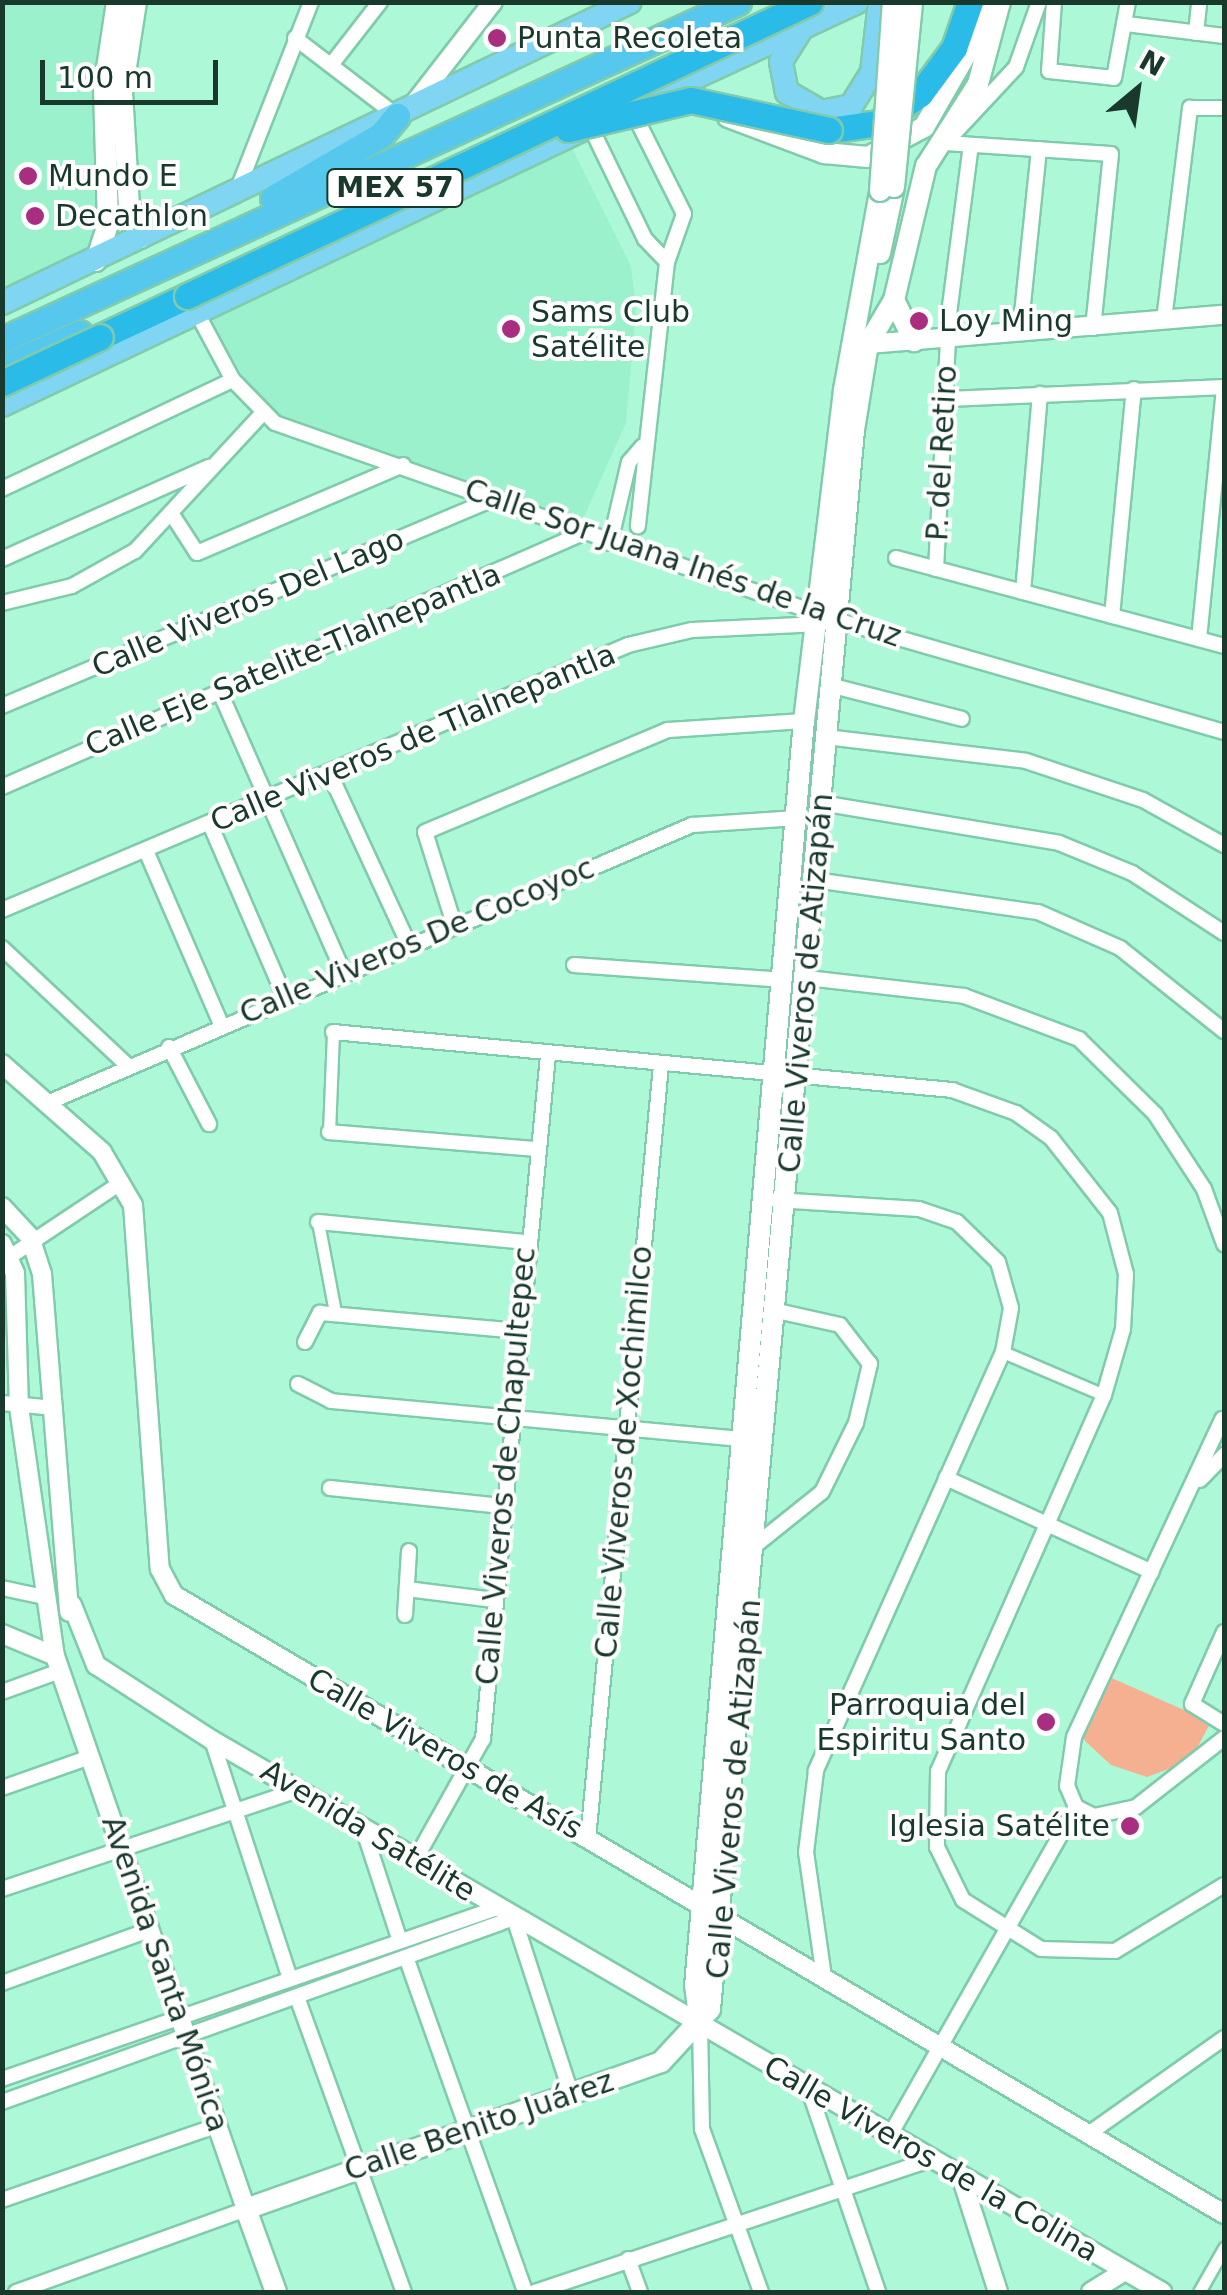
<!DOCTYPE html>
<meta charset="utf-8">
<style>
body{margin:0}
#map{position:relative;width:1227px;height:2295px;overflow:hidden;background:#adf9d7;font-family:"DejaVu Sans",sans-serif}
div>[style]{position:absolute}
[style*='--x']{left:calc(var(--x)*1px);top:calc(var(--y)*1px);width:calc(var(--w)*1px);rotate:calc(var(--a)*1deg)}
.built>*{inset:0;background:#9bf1cb}
.green>*{inset:0;background:#f5b092}
.roads{filter:drop-shadow(2px 0 #80cbab) drop-shadow(-2px 0 #80cbab) drop-shadow(0 2px #80cbab) drop-shadow(0 -2px #80cbab)}
.pedestrian>*{height:11px;margin:-5.5px;padding:0 5.5px;transform-origin:5.5px;border-radius:5.5px;background:#fff}
.minor>*{height:14px;margin:-7px;padding:0 7px;transform-origin:7px;border-radius:7px;background:#fff}
.tertiary>*{height:18px;margin:-9px;padding:0 9px;transform-origin:9px;border-radius:9px;background:#fff}
.secondary>*{height:20px;margin:-10px;padding:0 10px;transform-origin:10px;border-radius:10px;background:#fff}
.primary>*{height:22px;margin:-11px;padding:0 11px;transform-origin:11px;border-radius:11px;background:#80d6f2}
.trunk>*{height:25px;margin:-12.5px;padding:0 12.5px;transform-origin:12.5px;border-radius:12.5px;background:#56c8ee}
.motorway>*{height:25px;margin:-12.5px;padding:0 12.5px;transform-origin:12.5px;border-radius:12.5px;background:#2bbbe9}
.bridges{filter:drop-shadow(2px 0 #80cbab) drop-shadow(-2px 0 #80cbab) drop-shadow(0 2px #80cbab) drop-shadow(0 -2px #80cbab)}
.secondary-bridge>*{height:20px;margin:-10px;padding:0 10px;transform-origin:10px;border-radius:10px;background:#fff}
.motorway-bridge>*{height:25px;margin:-12.5px;padding:0 12.5px;transform-origin:12.5px;border-radius:12.5px;background:#2bbbe9}
.dots>*{width:28px;height:28px;translate:-50% -50%;box-sizing:border-box;border:5px solid #fff;border-radius:50%}
span{translate:-50% -50%;white-space:nowrap;text-align:center;line-height:1.15;-webkit-text-stroke:8px #fff;paint-order:stroke}
.shield-label span{padding:2px 8px;background:#fff;border:2px solid;border-radius:8px;-webkit-text-stroke-width:0}
.shield-label{font-size:28px;color:#19392c;font-weight:700}
.poi-label{font-size:30px;color:#19392c}
.left{translate:0 -50%;text-align:left}
.right{translate:-100% -50%;text-align:right}
.street-label{font-size:30px;color:#19392c}
.frame{position:absolute;inset:0;border:5px solid #19392c;pointer-events:none}
.north{position:absolute;left:1087px;top:40px;width:100px;height:100px;-webkit-text-stroke:8px #fff;paint-order:stroke;rotate:29deg;font-size:28px;font-weight:700;line-height:40px;text-align:center;color:#19392c}
.north::after{content:'';display:block;margin:auto;width:35px;height:45px;background:#19392c;clip-path:polygon(50% 0,100% 100%,50% 72%,0 100%)}
.scale{position:absolute;left:40px;top:60px;width:178px;height:45px;box-sizing:border-box;border:5px solid #19392c;border-top:0;padding-left:12px;font-size:30px;line-height:35px;white-space:nowrap;color:#19392c;-webkit-text-stroke:8px #fff;paint-order:stroke}
</style>
<div id="map">
<div class="built">
<div style="clip-path:polygon(2px 3px,117px 3px,96px 261px,2px 303px)"></div>
<div style="clip-path:polygon(572px 148px,631px 266px,636px 310px,626px 423px,582px 521px,280px 415px,258px 399px,206px 318px)"></div>
</div>
<div class="green">
<div style="clip-path:polygon(1105px 1675px,1211px 1722px,1190px 1761px,1147px 1777px,1111px 1765px,1085px 1741px,1081px 1730px)"></div>
</div>
<div class="roads">
<div class="pedestrian">
<div style="--x:329;--y:1132;--w:100;--a:-87.7"></div>
<div style="--x:318;--y:1222;--w:92;--a:79.3"></div>
<div style="--x:1003;--y:1352;--w:110;--a:23.1"></div>
<div style="--x:1199;--y:2292;--w:51;--a:-60.4"></div>
</div>
<div class="minor">
<div style="--x:1054;--y:2;--w:69;--a:94.1"></div>
<div style="--x:1049;--y:71;--w:65;--a:6.1"></div>
<div style="--x:1114;--y:78;--w:77;--a:-79.6"></div>
<div style="--x:1126;--y:24;--w:99;--a:7"></div>
<div style="--x:1196;--y:33;--w:31;--a:-84"></div>
<div style="--x:295;--y:38;--w:128;--a:37.4"></div>
<div style="--x:331;--y:65;--w:80;--a:-52.1"></div>
<div style="--x:636;--y:118;--w:107;--a:63.4"></div>
<div style="--x:684;--y:214;--w:51;--a:109.5"></div>
<div style="--x:667;--y:262;--w:266;--a:96.3"></div>
<div style="--x:594;--y:134;--w:117;--a:64.1"></div>
<div style="--x:645;--y:239;--w:32;--a:46"></div>
<div style="--x:948;--y:140;--w:100;--a:-47"></div>
<div style="--x:1016;--y:67;--w:69;--a:-70.5"></div>
<div style="--x:945;--y:143;--w:166;--a:3.8"></div>
<div style="--x:1111;--y:154;--w:175;--a:95.9"></div>
<div style="--x:237;--y:191;--w:203;--a:-68.6"></div>
<div style="--x:197;--y:313;--w:76;--a:61.8"></div>
<div style="--x:233;--y:380;--w:60;--a:45.7"></div>
<div style="--x:275;--y:423;--w:595;--a:19.35"></div>
<div style="--x:836;--y:620;--w:404;--a:16.1"></div>
<div style="--x:1164;--y:320;--w:214;--a:-83"></div>
<div style="--x:1190;--y:108;--w:34;--a:0"></div>
<div style="--x:1020;--y:333;--w:185;--a:-84.1"></div>
<div style="--x:949;--y:399;--w:275;--a:-2.5"></div>
<div style="--x:2;--y:489;--w:255;--a:-25.3"></div>
<div style="--x:173;--y:516;--w:44;--a:57"></div>
<div style="--x:197;--y:553;--w:224;--a:-23.1"></div>
<div style="--x:610;--y:543;--w:83;--a:-76.8"></div>
<div style="--x:629;--y:462;--w:21;--a:-49"></div>
<div style="--x:896;--y:558;--w:340;--a:15"></div>
<div style="--x:2;--y:559;--w:227;--a:-24"></div>
<div style="--x:936;--y:569;--w:263;--a:-87"></div>
<div style="--x:950;--y:306;--w:162;--a:-82.6"></div>
<div style="--x:1023;--y:592;--w:199;--a:-85.1"></div>
<div style="--x:2;--y:603;--w:72;--a:-13.7"></div>
<div style="--x:72;--y:586;--w:72;--a:-29.1"></div>
<div style="--x:135;--y:551;--w:185;--a:-47.2"></div>
<div style="--x:1112;--y:616;--w:228;--a:-84.5"></div>
<div style="--x:1199;--y:639;--w:250;--a:-84.3"></div>
<div style="--x:829;--y:685;--w:137;--a:14.3"></div>
<div style="--x:219;--y:690;--w:305;--a:66.2"></div>
<div style="--x:2;--y:706;--w:533;--a:-22.86"></div>
<div style="--x:826;--y:737;--w:201;--a:6.8"></div>
<div style="--x:1026;--y:761;--w:123;--a:18.4"></div>
<div style="--x:1143;--y:800;--w:93;--a:29.1"></div>
<div style="--x:329;--y:772;--w:188;--a:65.2"></div>
<div style="--x:2;--y:787;--w:634;--a:-23.61"></div>
<div style="--x:821;--y:803;--w:241;--a:9.5"></div>
<div style="--x:1059;--y:843;--w:79;--a:22.3"></div>
<div style="--x:1132;--y:873;--w:110;--a:33.1"></div>
<div style="--x:210;--y:824;--w:186;--a:66.6"></div>
<div style="--x:147;--y:853;--w:186;--a:66.6"></div>
<div style="--x:815;--y:880;--w:225;--a:8.2"></div>
<div style="--x:1038;--y:912;--w:90;--a:23.7"></div>
<div style="--x:1120;--y:948;--w:133;--a:38.6"></div>
<div style="--x:2;--y:910;--w:680;--a:-22.94"></div>
<div style="--x:628;--y:645;--w:66;--a:-13.2"></div>
<div style="--x:692;--y:630;--w:129;--a:-2.7"></div>
<div style="--x:454;--y:924;--w:96;--a:-107.5"></div>
<div style="--x:425;--y:832;--w:264;--a:-22.8"></div>
<div style="--x:668;--y:730;--w:136;--a:-3.8"></div>
<div style="--x:2;--y:948;--w:173;--a:43.1"></div>
<div style="--x:574;--y:965;--w:211;--a:4.1"></div>
<div style="--x:807;--y:978;--w:158;--a:6.5"></div>
<div style="--x:964;--y:996;--w:123;--a:20.5"></div>
<div style="--x:1079;--y:1039;--w:107;--a:44.6"></div>
<div style="--x:1155;--y:1114;--w:90;--a:56.8"></div>
<div style="--x:1204;--y:1189;--w:59;--a:70"></div>
<div style="--x:333;--y:1032;--w:622;--a:5.35"></div>
<div style="--x:952;--y:1090;--w:68;--a:19.8"></div>
<div style="--x:1016;--y:1113;--w:43;--a:35.5"></div>
<div style="--x:1051;--y:1138;--w:95;--a:51.8"></div>
<div style="--x:1110;--y:1213;--w:63;--a:75.3"></div>
<div style="--x:1126;--y:1274;--w:55;--a:93.1"></div>
<div style="--x:1123;--y:1329;--w:69;--a:106.1"></div>
<div style="--x:1104;--y:1395;--w:411;--a:113.8"></div>
<div style="--x:938;--y:1771;--w:76;--a:90.8"></div>
<div style="--x:937;--y:1847;--w:59;--a:63.9"></div>
<div style="--x:963;--y:1900;--w:92;--a:32.1"></div>
<div style="--x:1041;--y:1949;--w:74;--a:1.5"></div>
<div style="--x:1115;--y:1951;--w:127;--a:-31.2"></div>
<div style="--x:169;--y:1047;--w:87;--a:62.5"></div>
<div style="--x:45;--y:1104;--w:705;--a:-23.33"></div>
<div style="--x:692;--y:825;--w:106;--a:-3.8"></div>
<div style="--x:329;--y:1132;--w:208;--a:4.7"></div>
<div style="--x:776;--y:1200;--w:143;--a:3.6"></div>
<div style="--x:919;--y:1209;--w:40;--a:18.9"></div>
<div style="--x:957;--y:1222;--w:57;--a:44.3"></div>
<div style="--x:998;--y:1262;--w:48;--a:74.2"></div>
<div style="--x:1011;--y:1308;--w:45;--a:100.3"></div>
<div style="--x:1003;--y:1352;--w:459;--a:114.1"></div>
<div style="--x:816;--y:1771;--w:82;--a:97"></div>
<div style="--x:806;--y:1852;--w:126;--a:81.8"></div>
<div style="--x:318;--y:1222;--w:208;--a:5.5"></div>
<div style="--x:11;--y:1256;--w:133;--a:-33.7"></div>
<div style="--x:305;--y:1342;--w:33;--a:-63"></div>
<div style="--x:320;--y:1313;--w:198;--a:5.2"></div>
<div style="--x:298;--y:1384;--w:37;--a:27"></div>
<div style="--x:331;--y:1401;--w:421;--a:5.3"></div>
<div style="--x:2;--y:1403;--w:53;--a:5.4"></div>
<div style="--x:946;--y:1478;--w:226;--a:24.5"></div>
<div style="--x:1200;--y:1480;--w:35;--a:-46"></div>
<div style="--x:330;--y:1488;--w:173;--a:6"></div>
<div style="--x:757;--y:1544;--w:83;--a:-38.7"></div>
<div style="--x:822;--y:1492;--w:77;--a:-63.8"></div>
<div style="--x:856;--y:1423;--w:61;--a:-76.7"></div>
<div style="--x:870;--y:1364;--w:49;--a:-127.6"></div>
<div style="--x:840;--y:1325;--w:65;--a:-167.5"></div>
<div style="--x:2;--y:1588;--w:43;--a:12.1"></div>
<div style="--x:407;--y:1589;--w:88;--a:7.2"></div>
<div style="--x:405;--y:1615;--w:64;--a:-86.4"></div>
<div style="--x:1224;--y:1632;--w:79;--a:114"></div>
<div style="--x:1192;--y:1704;--w:38;--a:32"></div>
<div style="--x:2;--y:1692;--w:62;--a:-19.9"></div>
<div style="--x:212;--y:1740;--w:251;--a:71.9"></div>
<div style="--x:2;--y:1788;--w:90;--a:-19.4"></div>
<div style="--x:1076;--y:1807;--w:23;--a:-113"></div>
<div style="--x:1067;--y:1786;--w:49;--a:-81.9"></div>
<div style="--x:1074;--y:1737;--w:351;--a:-65"></div>
<div style="--x:1076;--y:1807;--w:20;--a:27"></div>
<div style="--x:1094;--y:1816;--w:43;--a:-12.1"></div>
<div style="--x:1136;--y:1807;--w:112;--a:-38.1"></div>
<div style="--x:363;--y:1828;--w:119;--a:71.9"></div>
<div style="--x:588;--y:1839;--w:776;--a:-84.61"></div>
<div style="--x:415;--y:1860;--w:139;--a:-60.7"></div>
<div style="--x:483;--y:1739;--w:687;--a:-84.57"></div>
<div style="--x:2;--y:1889;--w:312;--a:-18.5"></div>
<div style="--x:406;--y:1957;--w:356;--a:70.4"></div>
<div style="--x:2;--y:1983;--w:156;--a:-19.8"></div>
<div style="--x:297;--y:1997;--w:314;--a:70.1"></div>
<div style="--x:700;--y:2025;--w:104;--a:88.9"></div>
<div style="--x:702;--y:2129;--w:173;--a:70.1"></div>
<div style="--x:2;--y:2079;--w:524;--a:-19.06"></div>
<div style="--x:808;--y:2087;--w:217;--a:71.1"></div>
<div style="--x:2;--y:2102;--w:544;--a:-19.77"></div>
<div style="--x:514;--y:1918;--w:188;--a:72"></div>
<div style="--x:890;--y:2135;--w:377;--a:-60.4"></div>
<div style="--x:1087;--y:2135;--w:168;--a:-35.3"></div>
<div style="--x:2;--y:2200;--w:230;--a:-19.1"></div>
<div style="--x:628;--y:2259;--w:35;--a:70"></div>
<div style="--x:16;--y:2292;--w:245;--a:-19.8"></div>
<div style="--x:535;--y:2292;--w:419;--a:-18.5"></div>
</div>
<div class="tertiary">
<div style="--x:413;--y:105;--w:130;--a:-52.2"></div>
<div style="--x:856;--y:345;--w:369;--a:-4.7"></div>
<div style="--x:2;--y:1064;--w:133;--a:41.3"></div>
<div style="--x:102;--y:1152;--w:61;--a:59.7"></div>
<div style="--x:133;--y:1205;--w:365;--a:85.8"></div>
<div style="--x:160;--y:1569;--w:30;--a:62"></div>
<div style="--x:174;--y:1595;--w:1219;--a:30.52"></div>
<div style="--x:2;--y:1207;--w:41;--a:47"></div>
<div style="--x:30;--y:1237;--w:39;--a:72"></div>
<div style="--x:42;--y:1274;--w:339;--a:85.4"></div>
<div style="--x:2;--y:1244;--w:32;--a:66"></div>
<div style="--x:15;--y:1273;--w:134;--a:88.3"></div>
<div style="--x:19;--y:1407;--w:252;--a:81.8"></div>
<div style="--x:55;--y:1656;--w:585;--a:70.95"></div>
<div style="--x:72;--y:1605;--w:65;--a:68.2"></div>
<div style="--x:96;--y:1665;--w:138;--a:32.9"></div>
<div style="--x:212;--y:1740;--w:1099;--a:30.16"></div>
<div style="--x:2;--y:1634;--w:57;--a:22.5"></div>
<div style="--x:961;--y:2176;--w:122;--a:72.3"></div>
<div style="--x:1091;--y:2292;--w:39;--a:-32"></div>
</div>
<div class="secondary">
<div style="--x:136;--y:2;--w:91;--a:98.8"></div>
<div style="--x:122;--y:92;--w:115;--a:86.5"></div>
<div style="--x:129;--y:207;--w:33;--a:69"></div>
<div style="--x:728;--y:117;--w:103;--a:20.6"></div>
<div style="--x:824;--y:153;--w:44;--a:5.2"></div>
<div style="--x:868;--y:157;--w:64;--a:-28.2"></div>
<div style="--x:924;--y:127;--w:134;--a:-60"></div>
<div style="--x:880;--y:253;--w:67;--a:-78"></div>
<div style="--x:96;--y:261;--w:38;--a:-72"></div>
<div style="--x:108;--y:225;--w:137;--a:-91.7"></div>
<div style="--x:104;--y:88;--w:87;--a:-81.4"></div>
<div style="--x:894;--y:300;--w:46;--a:64"></div>
<div style="--x:700;--y:2025;--w:39;--a:-97"></div>
<div style="--x:695;--y:1986;--w:1270;--a:-85.08"></div>
<div style="--x:804;--y:721;--w:333;--a:-83.1"></div>
<div style="--x:844;--y:390;--w:202;--a:-79.7"></div>
<div style="--x:276;--y:2292;--w:88;--a:-109.9"></div>
<div style="--x:246;--y:2209;--w:440;--a:-19.5"></div>
<div style="--x:661;--y:2062;--w:72;--a:-47.2"></div>
<div style="--x:710;--y:2009;--w:1586;--a:-84.79"></div>
<div style="--x:854;--y:430;--w:87;--a:-80.8"></div>
<div style="--x:868;--y:344;--w:51;--a:-59.4"></div>
<div style="--x:894;--y:300;--w:138;--a:-76.6"></div>
<div style="--x:926;--y:166;--w:97;--a:-57.6"></div>
<div style="--x:978;--y:84;--w:85;--a:-75"></div>
</div>
<div class="primary">
<div style="--x:800;--y:31;--w:36;--a:122"></div>
<div style="--x:781;--y:62;--w:31;--a:79"></div>
<div style="--x:787;--y:92;--w:39;--a:30"></div>
<div style="--x:821;--y:112;--w:31;--a:-11"></div>
<div style="--x:851;--y:106;--w:40;--a:-58"></div>
<div style="--x:872;--y:72;--w:70;--a:-83.5"></div>
<div style="--x:629;--y:108;--w:251;--a:-24.9"></div>
<div style="--x:2;--y:303;--w:696;--a:-25.61"></div>
<div style="--x:2;--y:405;--w:646;--a:-25.38"></div>
</div>
<div class="trunk">
<div style="--x:273;--y:198;--w:125;--a:-30.3"></div>
<div style="--x:381;--y:135;--w:25;--a:-50"></div>
<div style="--x:2;--y:340;--w:810;--a:-24.67"></div>
<div style="--x:2;--y:368;--w:85;--a:-24.2"></div>
</div>
<div class="motorway">
<div style="--x:829;--y:130;--w:49;--a:-8.1"></div>
<div style="--x:878;--y:123;--w:51;--a:-34.6"></div>
<div style="--x:920;--y:94;--w:57;--a:-53.5"></div>
<div style="--x:954;--y:48;--w:49;--a:-70.8"></div>
<div style="--x:100;--y:337;--w:96;--a:-25.2"></div>
</div>
</div>
<div class="bridges">
<div class="secondary-bridge">
<div style="--x:894;--y:187;--w:186;--a:-84.4"></div>
<div style="--x:880;--y:191;--w:189;--a:-86.1"></div>
</div>
<div class="motorway-bridge">
<div style="--x:568;--y:129;--w:126;--a:-13.3"></div>
<div style="--x:691;--y:100;--w:141;--a:12.3"></div>
<div style="--x:187;--y:296;--w:689;--a:-25.26"></div>
<div style="--x:2;--y:383;--w:108;--a:-25.1"></div>
</div>
</div>
<div class="dots">
<div style="left:497px;top:38px;background:#aa2e80"></div>
<div style="left:28px;top:176px;background:#aa2e80"></div>
<div style="left:35px;top:216px;background:#aa2e80"></div>
<div style="left:919px;top:321px;background:#aa2e80"></div>
<div style="left:511px;top:329px;background:#aa2e80"></div>
<div style="left:1046px;top:1722px;background:#aa2e80"></div>
<div style="left:1130px;top:1826px;background:#aa2e80"></div>
</div>
<div class="shield-label">
<span style="left:395px;top:188px">MEX 57</span>
</div>
<div class="poi-label">
<span class="left" style="left:517px;top:38px">Punta Recoleta</span>
<span class="left" style="left:48px;top:176px">Mundo E</span>
<span class="left" style="left:55px;top:216px">Decathlon</span>
<span class="left" style="left:531px;top:329px">Sams Club<br>Satélite</span>
<span class="left" style="left:939px;top:321px">Loy Ming</span>
<span class="right" style="left:1026px;top:1722px">Parroquia del<br>Espiritu Santo</span>
<span class="right" style="left:1110px;top:1826px">Iglesia Satélite</span>
</div>
<div class="street-label">
<span style="left:942px;top:453px;rotate:-87deg">P. del Retiro</span>
<span style="left:683px;top:563px;rotate:19deg">Calle Sor Juana Inés de la Cruz</span>
<span style="left:248px;top:603px;rotate:-23deg">Calle Viveros Del Lago</span>
<span style="left:293px;top:660px;rotate:-23deg">Calle Eje Satelite-Tlalnepantla</span>
<span style="left:413px;top:738px;rotate:-23deg">Calle Viveros de Tlalnepantla</span>
<span style="left:417px;top:941px;rotate:-23deg">Calle Viveros De Cocoyoc</span>
<span style="left:806px;top:983px;rotate:-85deg">Calle Viveros de Atizapán</span>
<span style="left:624px;top:1452px;rotate:-85deg">Calle Viveros de Xochimilco</span>
<span style="left:506px;top:1466px;rotate:-85deg">Calle Viveros de Chapultepec</span>
<span style="left:445px;top:1754px;rotate:30deg">Calle Viveros de Asís</span>
<span style="left:734px;top:1789px;rotate:-85deg">Calle Viveros de Atizapán</span>
<span style="left:368px;top:1831px;rotate:31deg">Avenida Satélite</span>
<span style="left:165px;top:1974px;rotate:71deg">Avenida Santa Mónica</span>
<span style="left:479px;top:2126px;rotate:-19deg">Calle Benito Juárez</span>
<span style="left:931px;top:2159px;rotate:30deg">Calle Viveros de la Colina</span>
</div>
<div class="frame"></div>
<div class="north">N</div>
<div class="scale">100 m</div>
</div>
